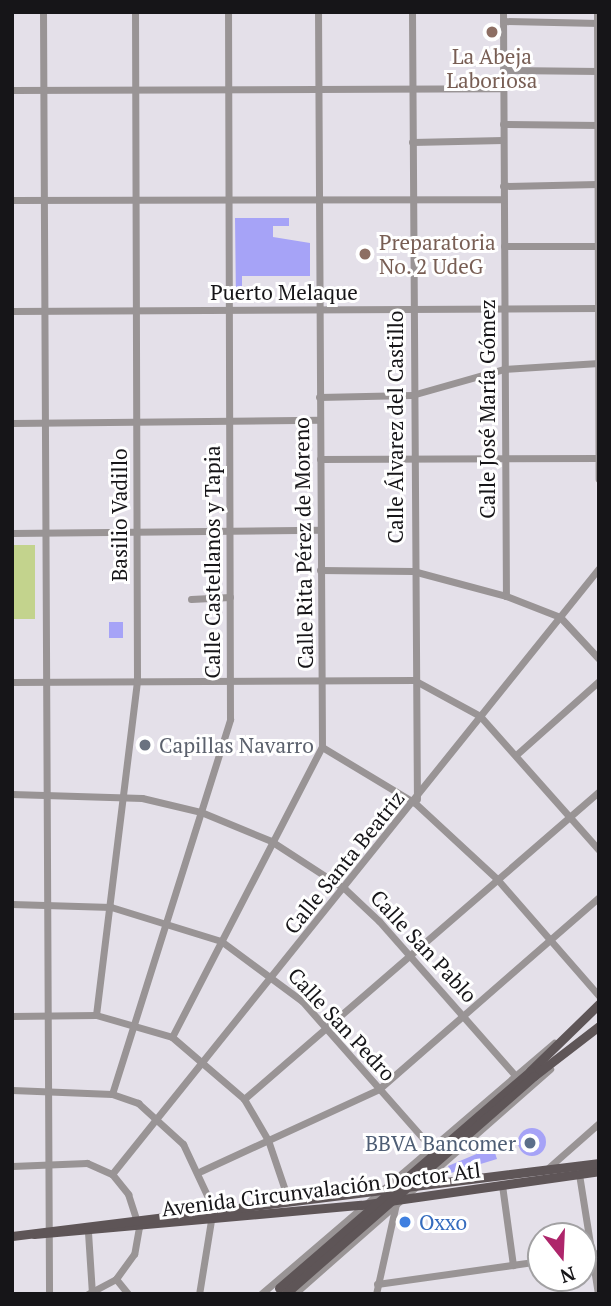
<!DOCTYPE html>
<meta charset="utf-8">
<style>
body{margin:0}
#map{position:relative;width:611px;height:1306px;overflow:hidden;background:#e4e0e9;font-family:"PT Serif",serif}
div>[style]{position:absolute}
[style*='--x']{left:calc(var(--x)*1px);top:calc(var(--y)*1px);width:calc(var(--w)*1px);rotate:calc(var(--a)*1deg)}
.green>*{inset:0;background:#c3d38d;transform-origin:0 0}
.building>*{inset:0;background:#a6a3f7;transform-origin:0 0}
.round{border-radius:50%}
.minor>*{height:7px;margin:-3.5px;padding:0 3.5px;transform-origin:3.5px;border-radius:3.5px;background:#999495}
.major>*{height:9px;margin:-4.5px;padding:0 4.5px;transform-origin:4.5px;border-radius:4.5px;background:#5e5557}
.major-bridge>*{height:9px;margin:-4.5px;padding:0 4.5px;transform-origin:4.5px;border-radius:4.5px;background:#5e5557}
.dots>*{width:19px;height:19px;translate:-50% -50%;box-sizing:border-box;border:4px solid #fff;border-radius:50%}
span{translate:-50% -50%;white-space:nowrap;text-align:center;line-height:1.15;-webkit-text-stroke:6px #fff;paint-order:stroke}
.education-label{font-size:21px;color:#785e54}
.left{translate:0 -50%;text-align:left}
.street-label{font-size:21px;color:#161518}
.worship-label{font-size:21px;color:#5b616d}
.service-label{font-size:21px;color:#4e5e75}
.right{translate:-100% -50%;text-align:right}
.shop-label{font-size:21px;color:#366cbe}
.frame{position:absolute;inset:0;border:14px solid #161518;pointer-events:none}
.north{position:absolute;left:527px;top:1222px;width:70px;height:70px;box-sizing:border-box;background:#fff;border:2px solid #a2a1a3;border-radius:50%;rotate:162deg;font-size:19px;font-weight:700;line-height:28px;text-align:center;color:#161518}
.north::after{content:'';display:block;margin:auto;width:24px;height:32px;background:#ae266b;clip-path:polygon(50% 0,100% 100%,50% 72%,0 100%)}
</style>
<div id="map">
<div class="green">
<div style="left:12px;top:545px;width:23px;height:74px"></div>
</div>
<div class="building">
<div style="clip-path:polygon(235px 218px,289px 218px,289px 226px,273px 226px,273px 237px,310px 243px,310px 276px,242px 276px,242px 301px,236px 301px)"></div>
<div style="left:109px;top:622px;width:14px;height:16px"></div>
<div class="round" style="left:518px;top:1128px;width:28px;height:28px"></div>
<div style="clip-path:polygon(493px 1147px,497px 1159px,451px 1173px,448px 1166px)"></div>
</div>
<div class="minor">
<div style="--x:43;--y:12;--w:1282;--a:89.73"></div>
<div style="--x:412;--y:12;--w:787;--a:89.64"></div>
<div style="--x:503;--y:12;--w:584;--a:89.71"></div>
<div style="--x:597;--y:12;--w:467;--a:89.8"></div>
<div style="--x:503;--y:21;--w:96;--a:1.2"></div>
<div style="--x:503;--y:70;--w:96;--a:0.6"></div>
<div style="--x:12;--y:90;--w:491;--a:-0.2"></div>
<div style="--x:503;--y:124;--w:96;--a:0.6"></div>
<div style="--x:412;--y:142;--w:91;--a:-1.3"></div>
<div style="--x:503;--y:186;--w:94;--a:-1.2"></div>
<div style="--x:12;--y:200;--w:491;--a:-0.1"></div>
<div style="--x:504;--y:246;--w:95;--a:0"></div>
<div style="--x:12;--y:311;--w:587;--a:-0.29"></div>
<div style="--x:319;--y:397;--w:93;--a:-1.2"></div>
<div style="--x:412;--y:395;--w:96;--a:-15.8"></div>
<div style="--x:504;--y:369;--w:95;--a:-3.6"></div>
<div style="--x:12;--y:423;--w:307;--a:-0.6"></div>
<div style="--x:320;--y:459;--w:278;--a:-0.2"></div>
<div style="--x:12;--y:533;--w:308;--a:-0.6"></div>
<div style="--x:320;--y:570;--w:93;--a:0.6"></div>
<div style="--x:413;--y:571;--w:96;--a:15"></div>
<div style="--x:506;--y:596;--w:58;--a:21.3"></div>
<div style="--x:560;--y:617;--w:57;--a:47.1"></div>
<div style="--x:191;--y:599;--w:39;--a:-3"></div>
<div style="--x:12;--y:682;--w:402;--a:-0.3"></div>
<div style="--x:414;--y:680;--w:75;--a:28.6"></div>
<div style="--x:480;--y:716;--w:179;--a:48.4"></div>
<div style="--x:322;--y:747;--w:109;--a:31.1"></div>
<div style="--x:415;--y:803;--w:112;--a:42.8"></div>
<div style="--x:497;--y:879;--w:155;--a:48.9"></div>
<div style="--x:516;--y:755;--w:111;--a:-41.7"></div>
<div style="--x:12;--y:794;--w:130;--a:1.8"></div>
<div style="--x:142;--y:798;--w:61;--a:13.3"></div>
<div style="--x:201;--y:812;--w:76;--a:22.5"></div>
<div style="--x:271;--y:841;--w:88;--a:33"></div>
<div style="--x:345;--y:889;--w:47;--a:43.3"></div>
<div style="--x:379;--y:921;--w:205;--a:48.6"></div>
<div style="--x:12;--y:904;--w:99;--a:1.7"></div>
<div style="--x:111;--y:907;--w:115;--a:17.2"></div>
<div style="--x:221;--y:941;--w:101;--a:36.5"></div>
<div style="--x:302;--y:1001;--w:193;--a:48.6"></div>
<div style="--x:96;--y:1015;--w:336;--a:-83"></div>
<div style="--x:137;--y:682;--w:670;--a:-90.17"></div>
<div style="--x:12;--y:1016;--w:84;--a:-0.7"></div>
<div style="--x:96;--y:1015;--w:79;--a:16.1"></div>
<div style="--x:172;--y:1037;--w:95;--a:40.7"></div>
<div style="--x:244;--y:1099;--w:48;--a:59.7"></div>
<div style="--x:268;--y:1140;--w:62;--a:71.3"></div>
<div style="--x:172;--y:1037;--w:326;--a:-62.7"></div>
<div style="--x:322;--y:747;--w:735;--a:-90.31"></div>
<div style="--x:12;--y:1090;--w:100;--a:2.3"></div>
<div style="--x:112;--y:1094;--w:28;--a:19"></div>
<div style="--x:138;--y:1103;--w:61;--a:42.3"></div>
<div style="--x:183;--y:1144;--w:71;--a:64.9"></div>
<div style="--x:213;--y:1208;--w:87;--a:99.2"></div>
<div style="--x:112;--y:1094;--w:393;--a:-72.5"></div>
<div style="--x:230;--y:719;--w:707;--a:-90.16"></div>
<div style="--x:244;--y:1099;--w:469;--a:-40.9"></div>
<div style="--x:12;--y:1166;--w:75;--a:-2.3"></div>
<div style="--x:87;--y:1163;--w:27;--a:24"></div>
<div style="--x:112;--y:1174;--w:26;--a:51"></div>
<div style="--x:128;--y:1194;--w:35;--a:72"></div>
<div style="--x:139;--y:1227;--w:27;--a:100"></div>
<div style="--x:134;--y:1254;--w:31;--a:126"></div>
<div style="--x:116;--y:1279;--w:32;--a:152"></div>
<div style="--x:547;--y:1169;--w:69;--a:-41.5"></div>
<div style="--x:201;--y:1171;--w:196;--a:-24.7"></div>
<div style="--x:379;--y:1089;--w:292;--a:-41.1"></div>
<div style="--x:112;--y:1174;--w:777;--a:-51.21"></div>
<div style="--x:579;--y:1174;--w:121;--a:81"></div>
<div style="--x:502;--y:1185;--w:81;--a:82.2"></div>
<div style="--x:88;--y:1232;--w:62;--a:86.3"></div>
<div style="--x:583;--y:1255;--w:16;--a:-7"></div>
<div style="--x:116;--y:1279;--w:19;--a:51"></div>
<div style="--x:377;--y:1284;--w:166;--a:-8"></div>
<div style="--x:261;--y:1294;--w:386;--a:-40.6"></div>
<div style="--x:294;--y:1294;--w:341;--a:-41.3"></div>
<div style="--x:376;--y:1294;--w:92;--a:-77.5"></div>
</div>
<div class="major">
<div style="--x:530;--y:1071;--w:96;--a:-44.2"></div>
<div style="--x:534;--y:1076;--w:82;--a:-37.6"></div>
<div style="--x:34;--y:1234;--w:328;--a:-5.1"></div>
<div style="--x:361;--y:1205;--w:240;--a:-8.1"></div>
<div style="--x:12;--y:1236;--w:592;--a:-7.09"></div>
</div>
<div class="major-bridge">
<div style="--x:279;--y:1288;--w:332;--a:-40.8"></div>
<div style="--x:285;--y:1294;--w:331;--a:-41.2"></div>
</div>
<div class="dots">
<div style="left:492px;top:32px;background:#8d6e63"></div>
<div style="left:365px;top:254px;background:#8d6e63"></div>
<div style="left:145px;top:745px;background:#6b7280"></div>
<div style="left:530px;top:1143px;background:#5c6f8a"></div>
<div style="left:405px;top:1222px;background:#3f7fe0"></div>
</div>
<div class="education-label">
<span style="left:492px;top:68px">La Abeja<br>Laboriosa</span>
<span class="left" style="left:379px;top:254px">Preparatoria<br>No. 2 UdeG</span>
</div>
<div class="street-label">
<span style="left:284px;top:292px">Puerto Melaque</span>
<span style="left:487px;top:409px;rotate:-90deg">Calle José María Gómez</span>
<span style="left:395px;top:427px;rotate:-90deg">Calle Álvarez del Castillo</span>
<span style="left:119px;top:515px;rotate:-90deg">Basilio Vadillo</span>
<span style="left:303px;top:543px;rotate:-91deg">Calle Rita Pérez de Moreno</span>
<span style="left:212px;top:562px;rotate:-90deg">Calle Castellanos y Tapia</span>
<span style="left:344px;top:862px;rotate:-51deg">Calle Santa Beatriz</span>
<span style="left:424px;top:946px;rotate:47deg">Calle San Pablo</span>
<span style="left:342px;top:1024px;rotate:47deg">Calle San Pedro</span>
<span style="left:321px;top:1189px;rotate:-7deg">Avenida Circunvalación Doctor Atl</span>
</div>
<div class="worship-label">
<span class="left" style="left:159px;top:745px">Capillas Navarro</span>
</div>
<div class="service-label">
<span class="right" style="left:516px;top:1143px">BBVA Bancomer</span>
</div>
<div class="shop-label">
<span class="left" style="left:419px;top:1222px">Oxxo</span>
</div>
<div class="frame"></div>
<div class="north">N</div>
</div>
